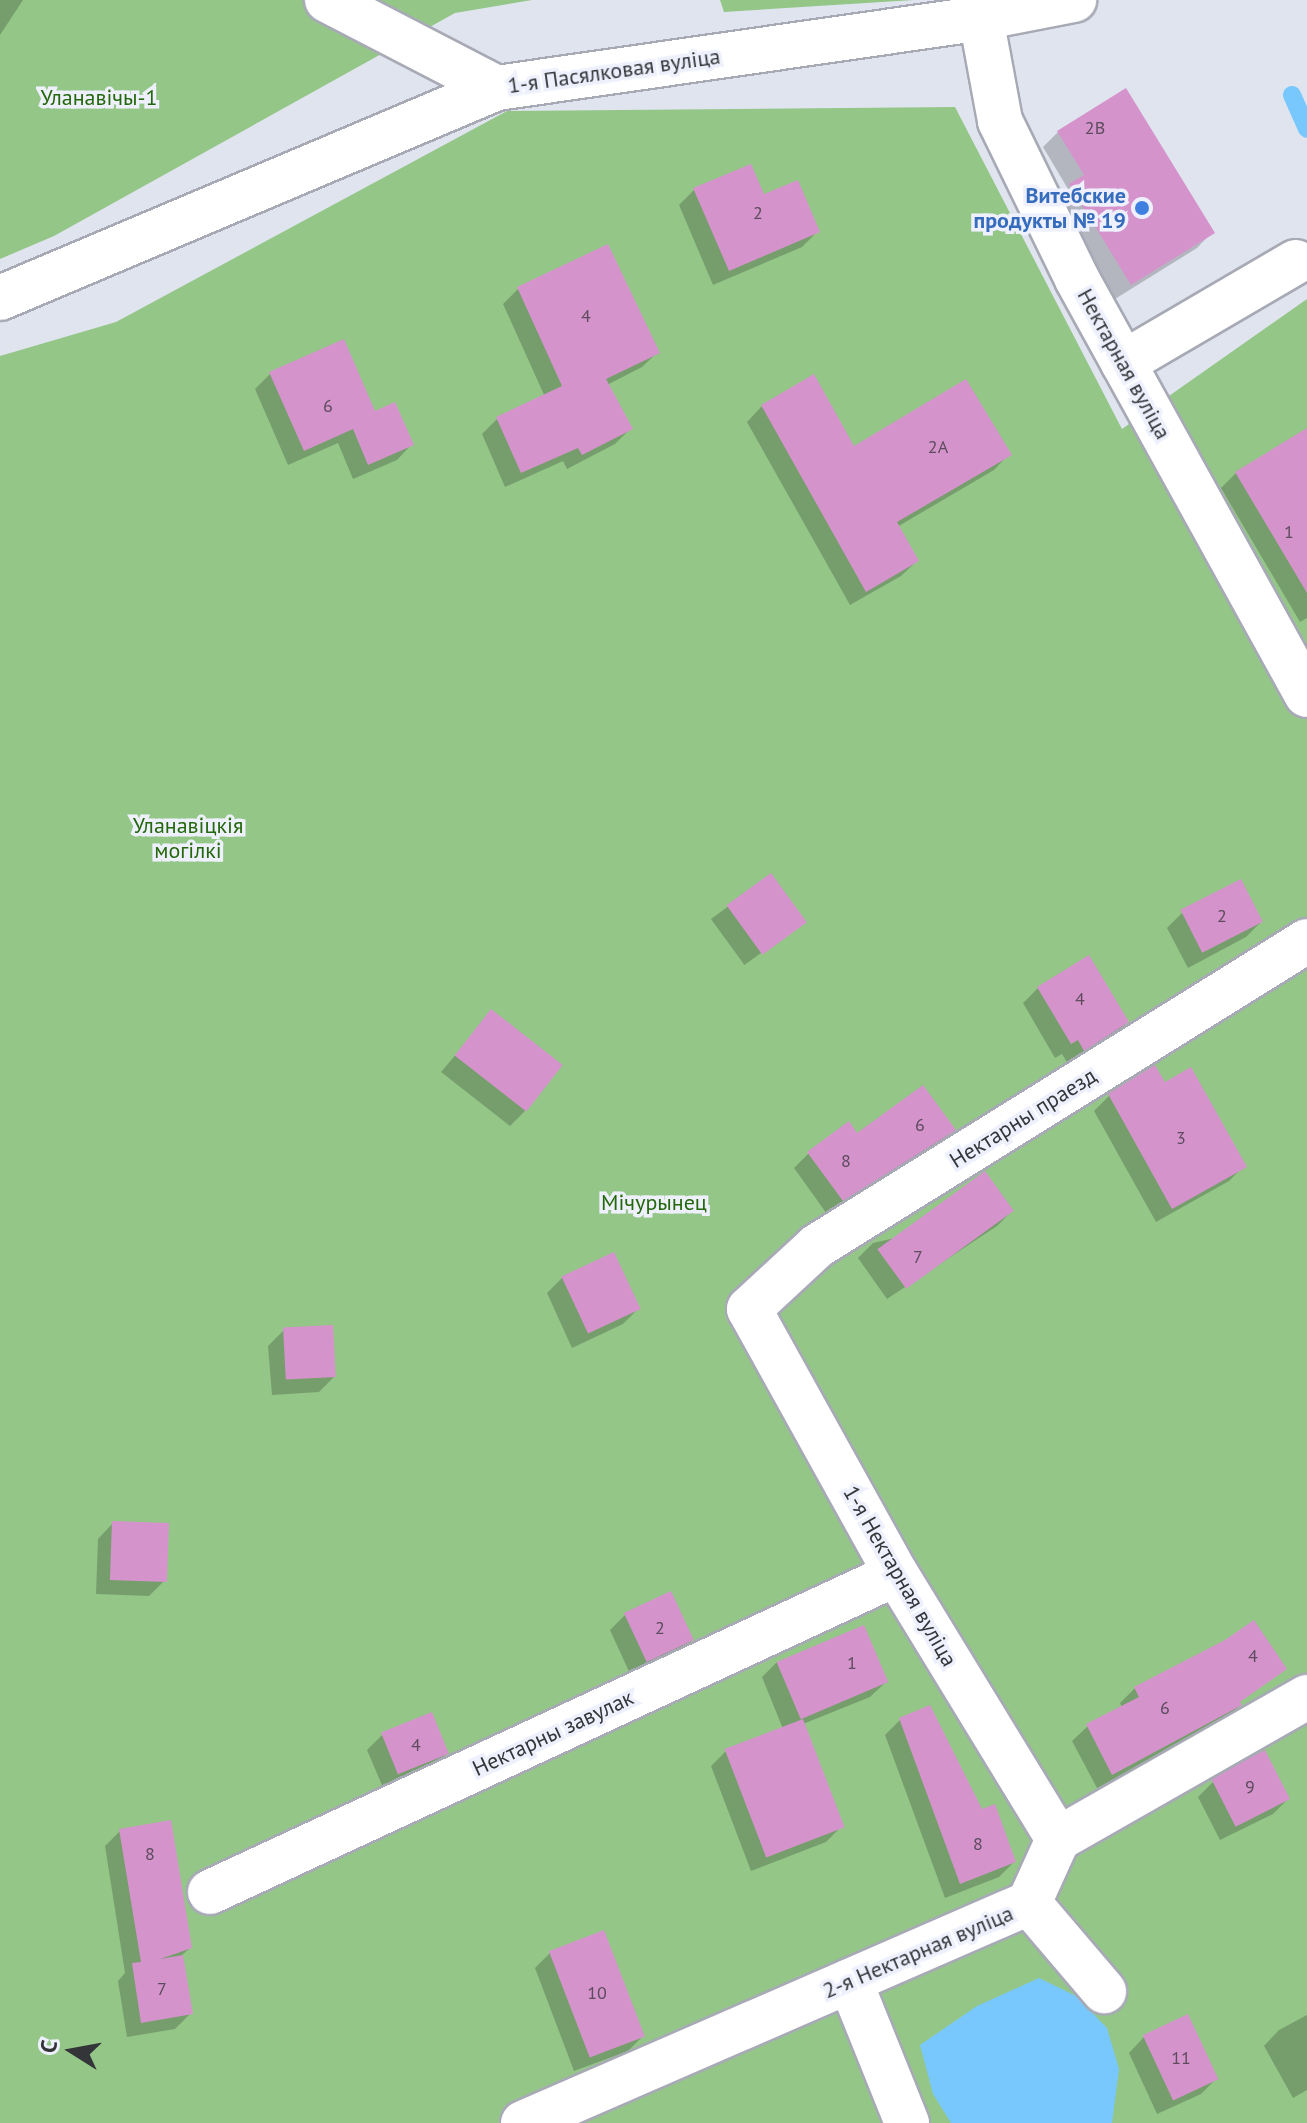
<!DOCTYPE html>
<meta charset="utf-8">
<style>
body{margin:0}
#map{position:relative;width:1307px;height:2123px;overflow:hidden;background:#e0e4ef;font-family:"PT Sans",sans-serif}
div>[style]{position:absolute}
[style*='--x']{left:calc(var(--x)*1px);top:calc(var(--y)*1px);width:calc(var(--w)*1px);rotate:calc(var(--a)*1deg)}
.green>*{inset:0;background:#94c688}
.water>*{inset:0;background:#78c8fd}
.shadow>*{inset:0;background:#0003;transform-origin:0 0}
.stream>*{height:18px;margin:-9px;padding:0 9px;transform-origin:9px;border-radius:9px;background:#78c8fd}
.building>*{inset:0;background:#d593cc;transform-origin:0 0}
.roads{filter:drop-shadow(2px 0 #a7aab5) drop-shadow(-2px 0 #a7aab5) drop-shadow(0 2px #a7aab5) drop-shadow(0 -2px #a7aab5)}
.minor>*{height:44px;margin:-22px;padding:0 22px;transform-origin:22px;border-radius:22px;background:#fff}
.dots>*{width:22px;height:22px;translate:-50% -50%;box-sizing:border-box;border:4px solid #eef1fd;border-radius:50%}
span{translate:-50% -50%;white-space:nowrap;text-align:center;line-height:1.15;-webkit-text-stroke:7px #eef1fd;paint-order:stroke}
.number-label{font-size:18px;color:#5c4c5e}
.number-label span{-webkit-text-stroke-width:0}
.street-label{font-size:22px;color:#343539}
.park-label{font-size:22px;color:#24680b}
.shop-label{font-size:22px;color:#366cbe;font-weight:700}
.right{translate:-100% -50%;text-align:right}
.north{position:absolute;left:32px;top:2011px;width:80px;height:80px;-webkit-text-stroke:6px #eef1fd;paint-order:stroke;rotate:281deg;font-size:22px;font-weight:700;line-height:32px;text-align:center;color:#343539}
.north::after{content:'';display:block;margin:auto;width:28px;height:36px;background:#343539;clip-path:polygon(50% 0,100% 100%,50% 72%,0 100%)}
</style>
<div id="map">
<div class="green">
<div style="clip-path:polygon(0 0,532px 0,455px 13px,54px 236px,0 259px)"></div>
<div style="clip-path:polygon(720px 0,914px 0,724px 12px)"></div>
<div style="clip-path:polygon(955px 107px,1122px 429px,1307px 299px,1307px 2123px,0 2123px,0 356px,116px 322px,507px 111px)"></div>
</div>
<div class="water">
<div style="clip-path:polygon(1039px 1978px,1076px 1996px,1107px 2028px,1119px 2069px,1112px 2123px,951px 2123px,933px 2094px,920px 2045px,977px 2006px)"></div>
</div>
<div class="shadow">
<div style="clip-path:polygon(0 0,23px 0,0 35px)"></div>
<div style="clip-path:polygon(1058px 132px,1212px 232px,1197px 248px,1115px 299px,1055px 201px,1068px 189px,1043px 147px)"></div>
<div style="clip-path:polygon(694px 190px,763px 197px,817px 232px,802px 247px,713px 285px,679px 205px)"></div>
<div style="clip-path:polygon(608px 246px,658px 352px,642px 367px,607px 385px,630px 429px,615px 444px,567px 469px,563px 461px,505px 487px,482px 434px,497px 419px,545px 397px,503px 304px,518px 289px)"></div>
<div style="clip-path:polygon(270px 374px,373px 414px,412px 444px,397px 460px,353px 479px,338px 443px,288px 465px,255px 389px)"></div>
<div style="clip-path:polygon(762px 406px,853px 448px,1009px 454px,994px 470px,897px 527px,917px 561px,901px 576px,850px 605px,747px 422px)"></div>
<div style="clip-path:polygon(1307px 431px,1307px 618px,1300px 622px,1221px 488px,1236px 473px)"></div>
<div style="left:770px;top:876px;width:57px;height:73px;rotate:54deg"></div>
<div style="clip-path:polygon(1182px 913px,1261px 922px,1246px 937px,1188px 968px,1167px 928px)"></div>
<div style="clip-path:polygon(1038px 988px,1127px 1022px,1112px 1037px,1068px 1064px,1062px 1054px,1055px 1058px,1023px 1003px)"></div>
<div style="clip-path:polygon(492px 1012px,525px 1111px,510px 1126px,441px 1072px)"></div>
<div style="clip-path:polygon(1109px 1096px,1244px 1166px,1229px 1181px,1156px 1222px,1094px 1111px)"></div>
<div style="clip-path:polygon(953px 1130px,938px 1145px,827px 1214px,794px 1168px,809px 1153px,857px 1135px)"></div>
<div style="clip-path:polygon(1012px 1211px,997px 1226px,887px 1299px,858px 1258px,873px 1243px)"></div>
<div style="clip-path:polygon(562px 1278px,638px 1309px,623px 1324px,572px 1348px,547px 1293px)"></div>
<div style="clip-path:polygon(284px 1330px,334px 1377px,319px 1392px,272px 1395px,268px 1346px)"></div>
<div style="clip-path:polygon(113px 1523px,164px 1581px,149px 1596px,96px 1594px,98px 1539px)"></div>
<div style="clip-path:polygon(625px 1615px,692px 1640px,677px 1655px,631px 1676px,610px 1630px)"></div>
<div style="clip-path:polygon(777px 1662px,886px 1682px,870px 1697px,803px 1724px,842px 1826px,826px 1842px,751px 1871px,711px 1766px,726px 1751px,783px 1729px,762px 1677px)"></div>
<div style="clip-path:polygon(1135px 1688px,1240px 1705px,1225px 1720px,1097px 1788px,1072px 1741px,1088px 1726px,1122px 1708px,1120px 1703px)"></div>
<div style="clip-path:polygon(900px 1720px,981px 1812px,1014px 1862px,999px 1877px,945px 1898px,885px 1735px)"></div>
<div style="clip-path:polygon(382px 1735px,447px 1753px,432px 1768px,384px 1790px,367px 1750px)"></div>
<div style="clip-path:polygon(1214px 1781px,1288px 1799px,1273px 1814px,1220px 1840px,1198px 1797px)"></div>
<div style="clip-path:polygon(120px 1831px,190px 1948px,181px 1956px,190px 2014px,175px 2029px,127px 2037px,118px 1981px,125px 1973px,105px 1846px)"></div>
<div style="clip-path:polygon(550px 1953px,643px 2036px,628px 2051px,574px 2071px,535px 1968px)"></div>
<div style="clip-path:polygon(1307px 2015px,1307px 2090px,1293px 2098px,1264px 2046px,1279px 2030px)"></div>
<div style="clip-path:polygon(1144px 2037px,1216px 2079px,1201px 2094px,1157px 2114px,1129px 2053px)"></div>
</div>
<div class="stream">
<div style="--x:1292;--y:95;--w:37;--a:66"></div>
</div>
<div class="building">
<div style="clip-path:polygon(1126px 88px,1215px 233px,1131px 285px,1069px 184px,1084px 175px,1057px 131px)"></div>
<div style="clip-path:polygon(751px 164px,764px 194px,798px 180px,820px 232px,729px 271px,693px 188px)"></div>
<div style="clip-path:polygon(608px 244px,660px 353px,606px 379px,633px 429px,582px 455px,578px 448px,521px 473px,496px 417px,562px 386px,517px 287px)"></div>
<div style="clip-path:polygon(344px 339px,375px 411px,395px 402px,414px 445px,368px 465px,353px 429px,304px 451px,269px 372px)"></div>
<div style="clip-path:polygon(814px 374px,854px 446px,966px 379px,1012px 455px,897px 522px,919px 561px,866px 592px,761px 405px)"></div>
<div style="clip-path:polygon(1307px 428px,1307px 593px,1235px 472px)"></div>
<div style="left:771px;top:873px;width:61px;height:55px;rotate:54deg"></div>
<div style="left:1241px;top:879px;width:48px;height:68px;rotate:63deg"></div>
<div style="clip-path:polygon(1089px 955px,1129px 1022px,1084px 1051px,1078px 1040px,1071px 1044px,1037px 987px)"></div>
<div style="left:491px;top:1009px;width:91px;height:59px;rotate:38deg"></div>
<div style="clip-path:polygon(1155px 1065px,1165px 1082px,1191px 1067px,1247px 1167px,1172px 1209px,1108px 1094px)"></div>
<div style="clip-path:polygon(923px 1085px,956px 1130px,843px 1201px,807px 1152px,849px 1121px,857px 1133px)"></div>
<div style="left:985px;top:1171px;width:49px;height:133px;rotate:54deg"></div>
<div style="left:614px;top:1252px;width:63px;height:58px;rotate:65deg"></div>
<div style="left:333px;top:1325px;width:52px;height:50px;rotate:87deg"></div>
<div style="left:112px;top:1521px;width:57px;height:59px;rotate:2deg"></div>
<div style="left:671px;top:1591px;width:54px;height:52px;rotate:65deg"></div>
<div style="clip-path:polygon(1254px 1620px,1287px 1669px,1240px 1702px,1242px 1705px,1112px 1775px,1086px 1724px,1139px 1697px,1134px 1687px,1225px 1640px)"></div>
<div style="left:864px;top:1625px;width:62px;height:95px;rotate:67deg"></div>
<div style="clip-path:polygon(930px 1705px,982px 1809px,995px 1804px,1016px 1862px,960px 1884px,899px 1718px)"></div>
<div style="left:432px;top:1712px;width:45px;height:55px;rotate:68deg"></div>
<div style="left:803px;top:1719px;width:116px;height:84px;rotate:69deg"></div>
<div style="left:1265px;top:1750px;width:55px;height:61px;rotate:63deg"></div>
<div style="clip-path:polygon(171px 1820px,192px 1948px,160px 1959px,183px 1955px,193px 2014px,141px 2023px,132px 1963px,141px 1962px,119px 1829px)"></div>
<div style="left:604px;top:1930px;width:114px;height:59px;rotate:69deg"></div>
<div style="left:1188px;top:2014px;width:72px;height:50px;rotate:65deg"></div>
</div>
<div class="roads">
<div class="minor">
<div style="--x:327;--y:0;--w:191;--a:27.4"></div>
<div style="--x:981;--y:18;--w:105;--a:79.5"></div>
<div style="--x:1000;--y:121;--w:176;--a:64"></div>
<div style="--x:1077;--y:279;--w:475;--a:61.1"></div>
<div style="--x:0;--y:298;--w:540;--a:-22.91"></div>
<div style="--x:497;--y:88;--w:489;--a:-8.2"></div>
<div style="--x:981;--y:18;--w:95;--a:-11"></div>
<div style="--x:1123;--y:363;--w:200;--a:-30.3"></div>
<div style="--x:1058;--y:1839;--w:311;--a:-121.4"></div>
<div style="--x:896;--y:1574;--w:303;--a:-119"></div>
<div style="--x:749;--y:1309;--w:93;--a:-42.8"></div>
<div style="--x:817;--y:1246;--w:577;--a:-31.9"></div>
<div style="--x:210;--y:1892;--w:756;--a:-24.87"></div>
<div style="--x:1029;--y:1903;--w:116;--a:49.6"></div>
<div style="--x:850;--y:1981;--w:153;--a:68.1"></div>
<div style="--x:523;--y:2123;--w:552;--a:-23.5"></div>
<div style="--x:1029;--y:1903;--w:70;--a:-65.6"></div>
<div style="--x:1058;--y:1839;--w:287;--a:-29.7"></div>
</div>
</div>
<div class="dots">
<div style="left:1142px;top:208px;background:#3f7fe0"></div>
</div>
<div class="number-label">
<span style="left:1095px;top:128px">2В</span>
<span style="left:758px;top:213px">2</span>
<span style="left:586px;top:316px">4</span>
<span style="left:328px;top:406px">6</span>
<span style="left:938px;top:447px">2А</span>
<span style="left:1289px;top:532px">1</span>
<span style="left:1222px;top:916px">2</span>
<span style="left:1080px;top:999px">4</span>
<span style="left:920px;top:1125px">6</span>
<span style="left:1181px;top:1138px">3</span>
<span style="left:846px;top:1161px">8</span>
<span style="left:918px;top:1257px">7</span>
<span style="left:660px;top:1628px">2</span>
<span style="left:1253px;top:1656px">4</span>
<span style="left:852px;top:1663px">1</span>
<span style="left:1165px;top:1708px">6</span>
<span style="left:416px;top:1745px">4</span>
<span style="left:1250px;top:1787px">9</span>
<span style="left:978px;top:1844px">8</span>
<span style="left:150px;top:1854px">8</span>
<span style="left:162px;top:1989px">7</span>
<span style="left:597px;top:1993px">10</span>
<span style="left:1181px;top:2058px">11</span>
</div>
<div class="street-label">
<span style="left:614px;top:71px;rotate:-8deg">1-я Пасялковая вуліца</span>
<span style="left:1124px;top:364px;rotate:61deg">Нектарная вуліца</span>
<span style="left:1023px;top:1118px;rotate:-32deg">Нектарны праезд</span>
<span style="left:900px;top:1576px;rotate:60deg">1-я Нектарная вуліца</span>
<span style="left:553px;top:1733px;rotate:-25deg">Нектарны завулак</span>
<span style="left:918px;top:1952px;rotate:-23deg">2-я Нектарная вуліца</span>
</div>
<div class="park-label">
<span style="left:99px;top:98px">Уланавічы-1</span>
<span style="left:188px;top:838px">Уланавіцкія<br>могілкі</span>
<span style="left:654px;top:1203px">Мічурынец</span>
</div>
<div class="shop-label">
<span class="right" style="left:1126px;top:208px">Витебские<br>продукты № 19</span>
</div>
<div class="north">С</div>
</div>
